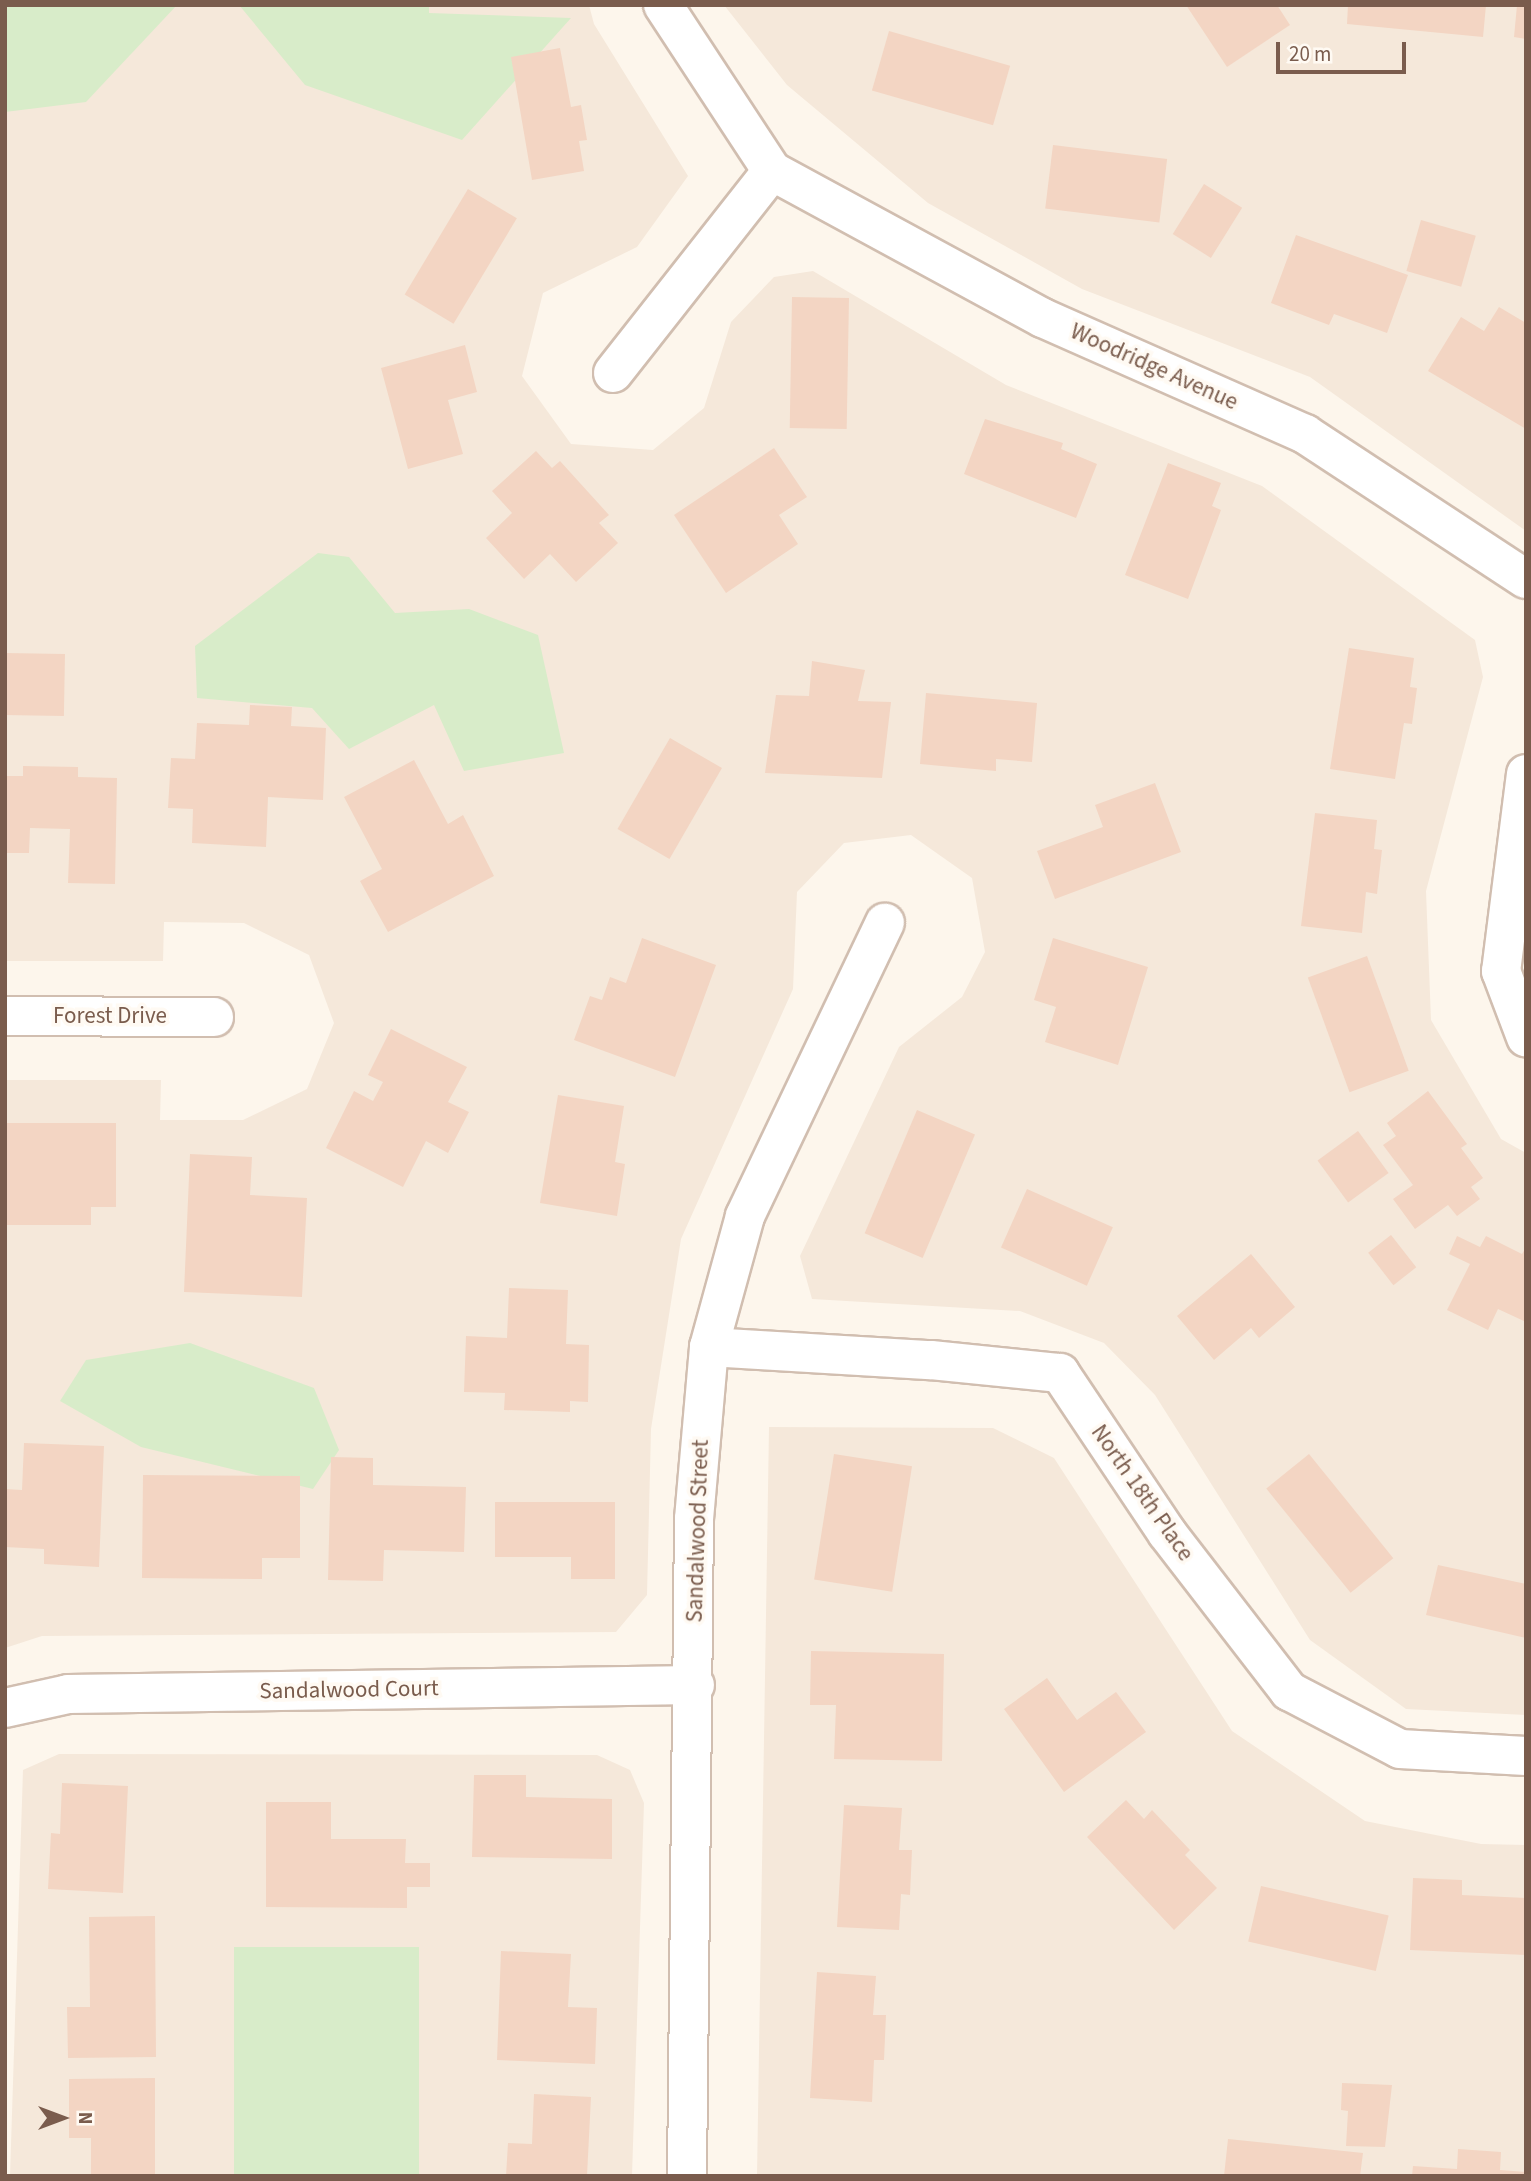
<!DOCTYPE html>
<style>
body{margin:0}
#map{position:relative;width:1531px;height:2181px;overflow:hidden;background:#fdf6ec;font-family:"Source Sans 3",sans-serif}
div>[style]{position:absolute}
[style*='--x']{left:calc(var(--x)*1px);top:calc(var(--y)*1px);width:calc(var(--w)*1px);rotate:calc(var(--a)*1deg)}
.residential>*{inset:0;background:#f5e8da}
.green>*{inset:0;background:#d8ecc9;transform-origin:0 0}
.building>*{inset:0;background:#f3d5c3;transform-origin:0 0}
.roads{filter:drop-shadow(2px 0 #d1beb0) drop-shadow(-2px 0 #d1beb0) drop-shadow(0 2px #d1beb0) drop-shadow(0 -2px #d1beb0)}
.street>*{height:38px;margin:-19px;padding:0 19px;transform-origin:19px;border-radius:19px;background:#fff}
span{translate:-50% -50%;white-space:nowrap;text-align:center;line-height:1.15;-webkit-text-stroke:7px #fffaf3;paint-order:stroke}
.street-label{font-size:23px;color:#7a5c4d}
.frame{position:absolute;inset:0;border:7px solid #7a5c4d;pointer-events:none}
.north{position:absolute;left:28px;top:2083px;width:70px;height:70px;-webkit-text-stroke:5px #fffaf3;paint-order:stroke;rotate:90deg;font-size:19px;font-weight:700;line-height:28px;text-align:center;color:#7a5c4d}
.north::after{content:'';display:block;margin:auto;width:24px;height:32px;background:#7a5c4d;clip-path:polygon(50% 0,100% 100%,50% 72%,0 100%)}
.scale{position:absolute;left:1276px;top:42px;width:130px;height:32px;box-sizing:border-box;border:4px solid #7a5c4d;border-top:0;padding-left:9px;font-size:21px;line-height:24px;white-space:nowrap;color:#7a5c4d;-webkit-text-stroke:5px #fffaf3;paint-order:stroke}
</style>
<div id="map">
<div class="residential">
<div style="clip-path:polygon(5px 5px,589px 5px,594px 24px,688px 176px,637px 247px,543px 293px,522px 376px,571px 444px,653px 450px,704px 408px,731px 322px,774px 277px,813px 271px,1006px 385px,1262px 486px,1475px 640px,1483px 677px,1426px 891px,1431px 1020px,1501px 1139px,1526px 1153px,1526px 1715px,1406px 1709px,1310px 1640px,1155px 1395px,1104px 1343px,1020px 1311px,812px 1299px,800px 1256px,899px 1047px,962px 997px,985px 952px,972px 878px,911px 835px,844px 843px,797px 892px,793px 989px,681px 1239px,651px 1429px,647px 1595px,616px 1632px,42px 1636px,5px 1648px,5px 1080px,161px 1080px,160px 1120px,243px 1120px,307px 1089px,334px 1023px,309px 955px,244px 923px,164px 922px,163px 961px,5px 961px)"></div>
<div style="clip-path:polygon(724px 5px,1526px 5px,1526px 531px,1310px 377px,1082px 289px,928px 203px,787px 85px)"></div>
<div style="clip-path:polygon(769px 1427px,993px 1428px,1054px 1458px,1232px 1731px,1365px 1821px,1481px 1844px,1526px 1845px,1526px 2176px,757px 2176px)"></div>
<div style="clip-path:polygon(59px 1754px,597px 1755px,630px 1770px,644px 1803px,632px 2176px,10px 2176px,23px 1770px)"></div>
</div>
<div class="green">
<div style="clip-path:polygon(5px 5px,177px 5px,86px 102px,5px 112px)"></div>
<div style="clip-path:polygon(239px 5px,429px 5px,429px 13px,571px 18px,462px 140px,305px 85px)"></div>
<div style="clip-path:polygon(318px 553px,349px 557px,395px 613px,469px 609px,538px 635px,564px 753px,464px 771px,434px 705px,349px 749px,312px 708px,197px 698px,195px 646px)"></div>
<div style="clip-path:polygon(190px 1343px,314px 1388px,339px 1450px,313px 1489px,141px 1447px,60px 1401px,86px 1360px)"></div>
<div style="left:234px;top:1947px;width:185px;height:229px"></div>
</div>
<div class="building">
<div style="clip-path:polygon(1186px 5px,1277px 5px,1290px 25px,1227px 67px)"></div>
<div style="clip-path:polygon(1348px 5px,1486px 5px,1483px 37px,1347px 24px)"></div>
<div style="clip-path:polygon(1517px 5px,1526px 5px,1526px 39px,1514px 37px)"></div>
<div style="left:889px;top:31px;width:126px;height:62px;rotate:16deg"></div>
<div style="clip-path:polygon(560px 48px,571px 107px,581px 105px,587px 140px,579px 141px,584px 171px,532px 180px,511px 57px)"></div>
<div style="left:1053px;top:145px;width:115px;height:64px;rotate:7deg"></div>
<div style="left:1204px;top:184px;width:45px;height:59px;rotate:32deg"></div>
<div style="left:468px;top:189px;width:57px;height:123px;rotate:31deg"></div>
<div style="left:1421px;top:220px;width:57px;height:53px;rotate:16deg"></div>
<div style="clip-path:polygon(1296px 235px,1408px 275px,1387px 333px,1334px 314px,1329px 325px,1271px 303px)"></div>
<div style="left:792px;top:297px;width:57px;height:131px;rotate:1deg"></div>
<div style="clip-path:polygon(1499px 307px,1526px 323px,1526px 429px,1428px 371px,1461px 317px,1484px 331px)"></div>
<div style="clip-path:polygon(465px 345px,477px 392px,448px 400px,463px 454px,408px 469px,381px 368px)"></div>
<div style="clip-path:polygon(985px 419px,1063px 443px,1061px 449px,1097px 464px,1076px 518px,964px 474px)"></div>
<div style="clip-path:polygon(774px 448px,807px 497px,779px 515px,798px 544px,726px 593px,674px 515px)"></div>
<div style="clip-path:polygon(536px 451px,552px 468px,560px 461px,609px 515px,599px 523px,618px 543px,576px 582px,550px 554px,524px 579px,486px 538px,512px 513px,492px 491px)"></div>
<div style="clip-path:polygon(1168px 463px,1221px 483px,1212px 506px,1221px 510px,1188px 599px,1125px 575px)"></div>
<div style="clip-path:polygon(1349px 648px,1414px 658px,1410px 687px,1417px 688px,1412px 724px,1404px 723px,1395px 779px,1330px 769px)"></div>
<div style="left:5px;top:653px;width:60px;height:62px;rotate:1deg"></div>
<div style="clip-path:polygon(812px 661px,865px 670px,858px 701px,891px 702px,882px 778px,765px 773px,776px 695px,809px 696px)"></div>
<div style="clip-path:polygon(926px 693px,1037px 703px,1032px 762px,996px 759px,996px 771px,920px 764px)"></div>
<div style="clip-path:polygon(250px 705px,292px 707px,291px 726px,326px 728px,323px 800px,268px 797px,266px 847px,192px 843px,193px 809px,168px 808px,171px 758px,195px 759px,197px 723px,249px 725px)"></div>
<div style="left:670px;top:738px;width:60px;height:105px;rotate:30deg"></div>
<div style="clip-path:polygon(414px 760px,448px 824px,463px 815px,494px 876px,388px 932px,360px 881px,382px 869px,344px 797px)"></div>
<div style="clip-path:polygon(23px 766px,78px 767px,78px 777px,117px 778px,115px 884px,68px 883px,70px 829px,30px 828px,29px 853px,5px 853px,5px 776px,23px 776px)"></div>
<div style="clip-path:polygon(1155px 783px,1181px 852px,1055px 899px,1037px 851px,1103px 827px,1095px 805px)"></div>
<div style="clip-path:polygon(1315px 813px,1377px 820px,1374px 849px,1382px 850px,1377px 894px,1366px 892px,1362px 933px,1301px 926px)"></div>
<div style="clip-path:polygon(642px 938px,716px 965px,675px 1077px,574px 1040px,590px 996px,602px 1000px,610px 977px,626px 983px)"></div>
<div style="clip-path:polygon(1053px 938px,1148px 967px,1118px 1065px,1045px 1042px,1056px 1007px,1034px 1000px)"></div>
<div style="left:1367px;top:956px;width:122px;height:63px;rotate:70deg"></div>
<div style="clip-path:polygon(391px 1029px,467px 1067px,448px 1102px,469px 1112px,448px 1153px,426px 1141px,403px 1187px,326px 1148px,354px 1091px,373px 1101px,383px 1082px,368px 1075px)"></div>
<div style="clip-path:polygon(1428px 1091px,1467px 1144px,1461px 1148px,1483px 1178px,1471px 1187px,1480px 1199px,1457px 1216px,1448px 1205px,1415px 1229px,1393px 1199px,1413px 1185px,1383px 1145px,1396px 1136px,1387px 1123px)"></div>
<div style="clip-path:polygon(558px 1095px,624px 1106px,615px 1162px,625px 1164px,617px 1216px,540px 1203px)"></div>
<div style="left:917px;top:1110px;width:63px;height:134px;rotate:23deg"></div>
<div style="clip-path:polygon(5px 1123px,116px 1123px,116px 1207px,91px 1207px,91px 1225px,5px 1225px)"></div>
<div style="left:1358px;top:1131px;width:52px;height:50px;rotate:54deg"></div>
<div style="clip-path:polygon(190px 1154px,252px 1157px,250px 1195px,307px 1198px,302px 1297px,184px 1292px)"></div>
<div style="left:1027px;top:1189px;width:94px;height:64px;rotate:24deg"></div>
<div style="left:1391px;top:1235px;width:41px;height:29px;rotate:52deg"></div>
<div style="clip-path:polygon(1457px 1236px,1480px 1247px,1486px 1236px,1522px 1254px,1526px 1247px,1526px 1322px,1498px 1309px,1488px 1330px,1447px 1310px,1470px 1264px,1449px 1254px)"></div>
<div style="clip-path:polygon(1251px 1254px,1295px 1307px,1259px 1338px,1251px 1328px,1214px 1360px,1177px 1316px)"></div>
<div style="clip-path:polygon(509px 1288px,568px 1290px,566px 1344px,589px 1345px,588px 1402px,570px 1401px,570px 1412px,504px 1410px,505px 1393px,464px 1392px,466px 1336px,507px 1338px)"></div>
<div style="clip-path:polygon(24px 1443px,104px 1446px,99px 1567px,44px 1564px,44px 1549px,5px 1547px,5px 1489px,22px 1490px)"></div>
<div style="left:834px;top:1454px;width:79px;height:127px;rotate:9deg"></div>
<div style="left:1309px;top:1454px;width:134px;height:55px;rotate:51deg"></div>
<div style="clip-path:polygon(331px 1457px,373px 1458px,373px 1485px,466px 1487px,464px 1552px,384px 1550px,383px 1581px,328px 1580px)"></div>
<div style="clip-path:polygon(143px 1475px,300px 1476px,300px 1558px,262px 1558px,262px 1579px,142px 1578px)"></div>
<div style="clip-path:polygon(495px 1502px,615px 1502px,615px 1579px,571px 1579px,571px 1557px,495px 1557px)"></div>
<div style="clip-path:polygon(1438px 1565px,1526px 1584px,1526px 1638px,1426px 1615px)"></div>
<div style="clip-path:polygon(811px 1651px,944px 1654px,942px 1761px,834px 1759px,836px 1705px,810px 1705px)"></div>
<div style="clip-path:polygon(1047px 1678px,1077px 1720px,1116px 1692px,1146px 1732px,1064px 1792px,1004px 1709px)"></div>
<div style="clip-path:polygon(474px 1775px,526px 1775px,526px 1797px,612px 1799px,612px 1859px,472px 1857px)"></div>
<div style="clip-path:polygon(62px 1783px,128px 1786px,123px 1893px,48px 1889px,51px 1833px,60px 1834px)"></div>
<div style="clip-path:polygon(1126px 1800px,1144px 1819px,1152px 1810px,1190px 1850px,1185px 1855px,1217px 1888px,1174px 1930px,1087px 1837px)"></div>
<div style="clip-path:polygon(266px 1802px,331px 1802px,331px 1839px,406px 1839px,405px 1863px,430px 1863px,430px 1887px,407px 1887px,407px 1908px,266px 1907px)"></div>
<div style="clip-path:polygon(844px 1805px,902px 1808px,899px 1850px,912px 1850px,910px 1895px,901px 1894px,899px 1930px,837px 1927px)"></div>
<div style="clip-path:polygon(1413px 1878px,1462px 1880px,1462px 1895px,1526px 1898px,1526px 1955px,1410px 1950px)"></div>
<div style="left:1261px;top:1886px;width:131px;height:57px;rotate:13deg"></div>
<div style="clip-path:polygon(155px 1916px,156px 2057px,68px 2058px,67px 2007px,90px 2007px,89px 1917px)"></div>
<div style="clip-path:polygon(501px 1951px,571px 1954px,568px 2007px,597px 2008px,595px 2064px,497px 2060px)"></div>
<div style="clip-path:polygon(817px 1972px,876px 1976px,873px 2015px,886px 2015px,884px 2060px,874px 2060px,872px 2102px,810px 2098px)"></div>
<div style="clip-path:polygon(155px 2078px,155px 2176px,91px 2176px,91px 2138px,69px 2138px,69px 2079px)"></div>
<div style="clip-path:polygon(1342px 2083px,1392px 2085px,1385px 2147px,1346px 2146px,1348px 2111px,1341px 2110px)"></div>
<div style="clip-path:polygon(534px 2094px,591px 2097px,587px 2176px,506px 2176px,508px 2143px,532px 2144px)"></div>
<div style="clip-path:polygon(1228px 2139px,1363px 2153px,1360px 2176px,1224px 2176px)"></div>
<div style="clip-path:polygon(1458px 2149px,1501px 2152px,1500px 2170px,1526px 2172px,1526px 2176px,1412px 2176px,1413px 2166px,1457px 2169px)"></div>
</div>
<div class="roads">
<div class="street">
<div style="--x:663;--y:5;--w:199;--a:56.7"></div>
<div style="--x:772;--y:171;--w:308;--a:28.5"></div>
<div style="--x:1043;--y:318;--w:287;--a:23.9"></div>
<div style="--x:1305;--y:434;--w:264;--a:33.3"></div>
<div style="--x:613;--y:373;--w:257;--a:-51.8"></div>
<div style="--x:1526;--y:774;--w:199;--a:97.2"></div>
<div style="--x:1501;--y:971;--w:71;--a:69.3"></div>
<div style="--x:5;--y:1016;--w:209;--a:0.3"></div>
<div style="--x:709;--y:1347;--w:222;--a:3.4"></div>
<div style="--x:931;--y:1360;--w:130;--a:5.8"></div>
<div style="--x:1060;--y:1373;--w:192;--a:56.2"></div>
<div style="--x:1167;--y:1533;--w:200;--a:52.3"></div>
<div style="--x:1289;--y:1691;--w:125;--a:27.6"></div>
<div style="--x:1400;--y:1749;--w:126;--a:3.2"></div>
<div style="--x:5;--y:1708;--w:65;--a:-12.5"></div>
<div style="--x:68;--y:1694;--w:627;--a:-0.82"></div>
<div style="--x:687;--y:2176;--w:657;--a:-89.39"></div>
<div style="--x:694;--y:1519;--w:173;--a:-85"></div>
<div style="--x:709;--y:1347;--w:136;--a:-74.6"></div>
<div style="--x:745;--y:1216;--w:325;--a:-64.5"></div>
</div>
</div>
<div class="street-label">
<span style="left:1154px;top:367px;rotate:24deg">Woodridge Avenue</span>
<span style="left:110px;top:1016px">Forest Drive</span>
<span style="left:1142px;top:1493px;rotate:55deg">North 18th Place</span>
<span style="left:698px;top:1531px;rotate:-88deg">Sandalwood Street</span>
<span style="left:349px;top:1690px;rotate:-1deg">Sandalwood Court</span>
</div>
<div class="frame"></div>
<div class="north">N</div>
<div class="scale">20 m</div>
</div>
